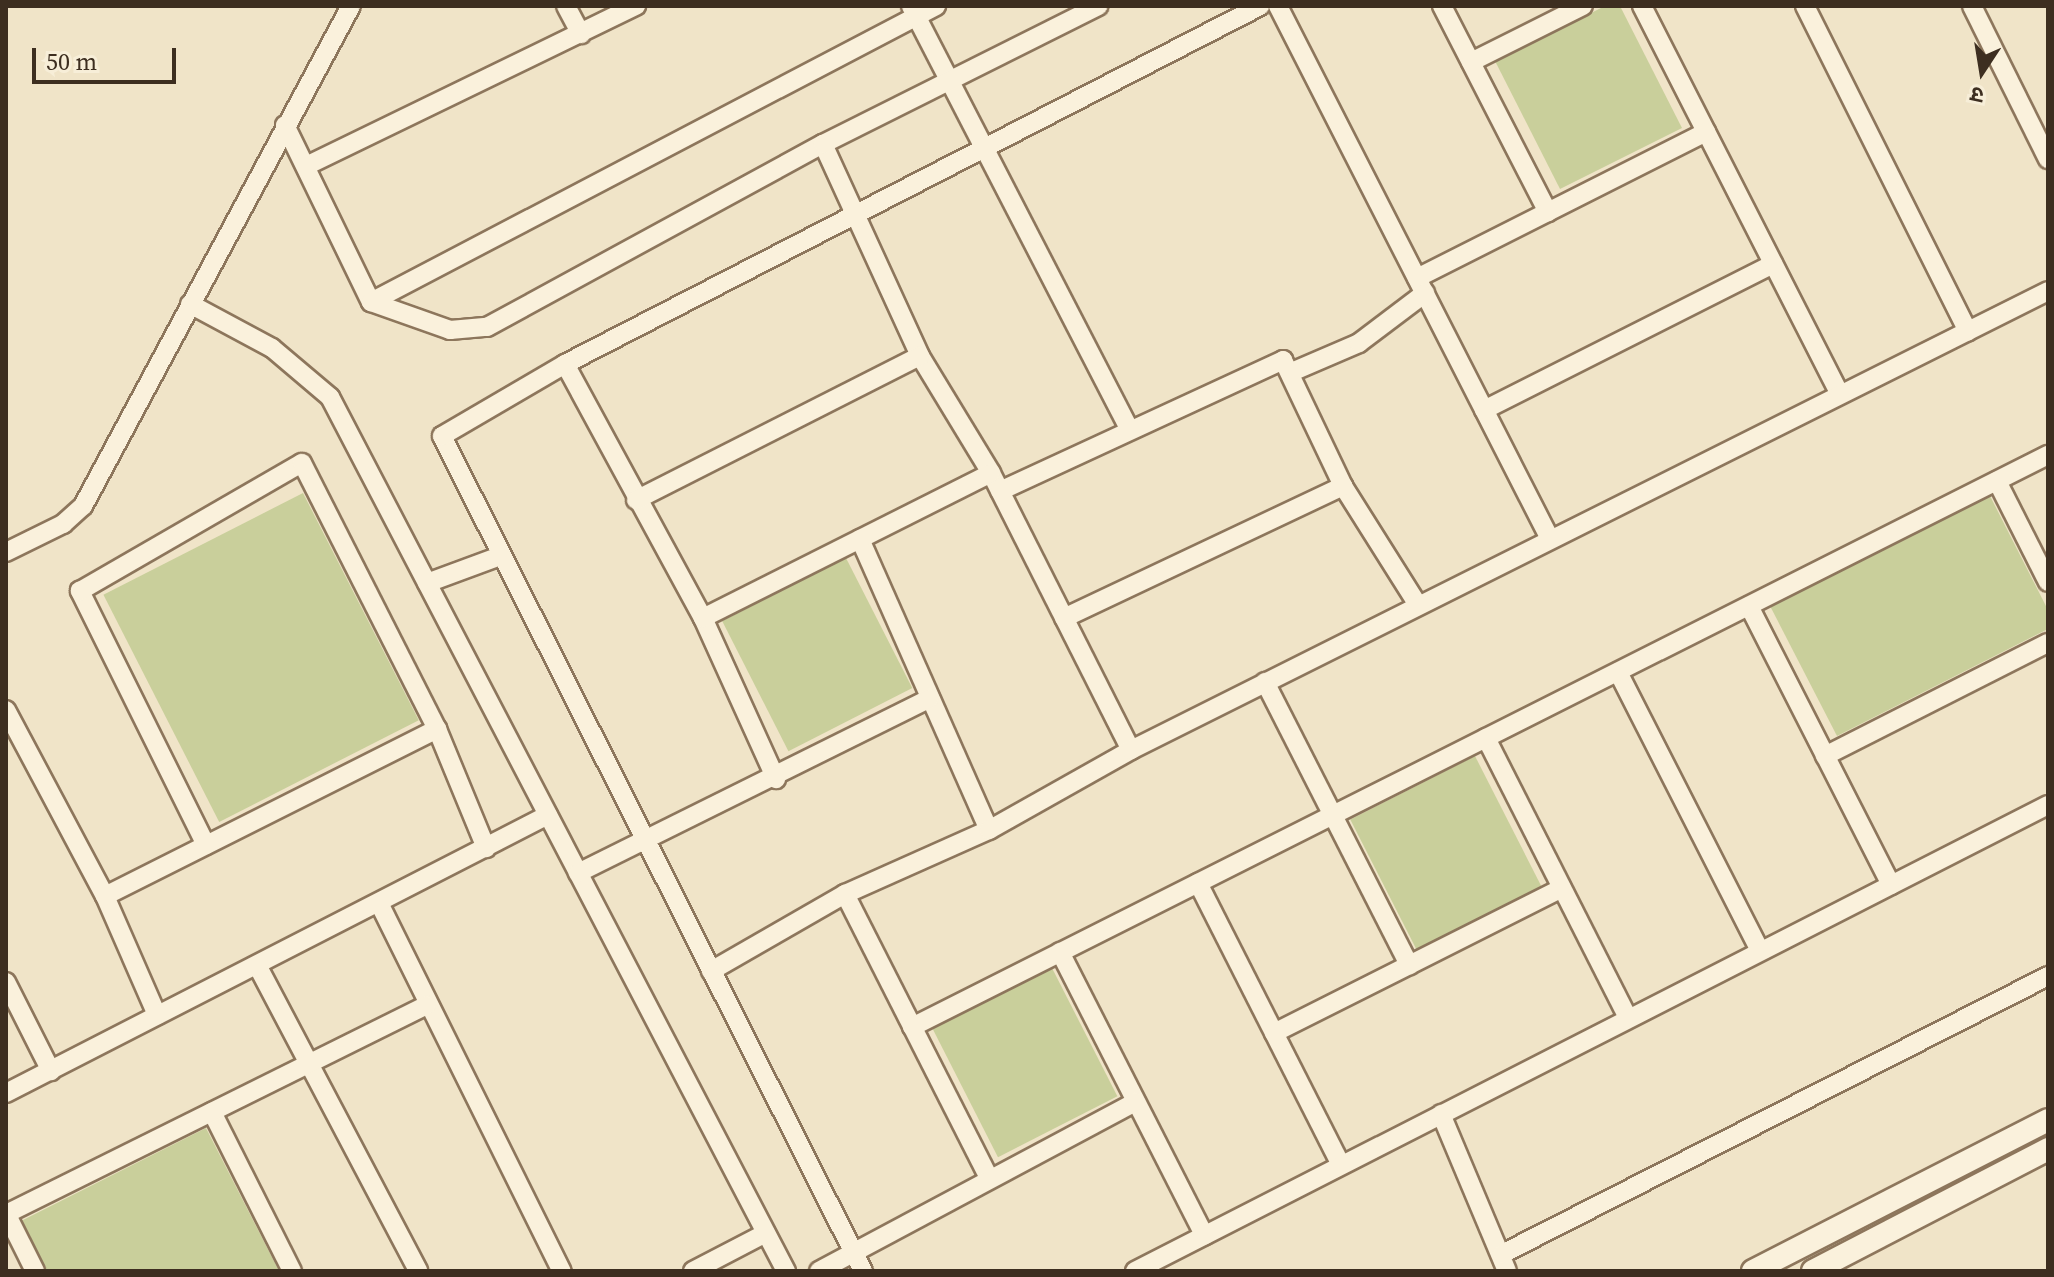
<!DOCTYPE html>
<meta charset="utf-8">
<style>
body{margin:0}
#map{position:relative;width:2054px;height:1277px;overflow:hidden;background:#f0e4c8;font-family:"Source Serif 4","Noto Sans Devanagari",serif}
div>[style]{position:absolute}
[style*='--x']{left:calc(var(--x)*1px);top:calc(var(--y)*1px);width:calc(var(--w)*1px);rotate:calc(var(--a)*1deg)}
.green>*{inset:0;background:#c9cf9b;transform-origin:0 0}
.roads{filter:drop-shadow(2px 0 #8d765c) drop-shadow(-2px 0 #8d765c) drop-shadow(0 2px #8d765c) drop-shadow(0 -2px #8d765c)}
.minor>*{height:18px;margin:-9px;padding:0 9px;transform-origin:9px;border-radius:9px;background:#faf1dc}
.tertiary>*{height:22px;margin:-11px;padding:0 11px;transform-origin:11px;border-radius:11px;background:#faf1dc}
span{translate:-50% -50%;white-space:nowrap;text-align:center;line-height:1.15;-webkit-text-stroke:8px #f7eed8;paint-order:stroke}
.frame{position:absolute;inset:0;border:8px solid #3d2e20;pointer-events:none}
.north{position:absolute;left:1942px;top:32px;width:80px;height:80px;-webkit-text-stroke:6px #f7eed8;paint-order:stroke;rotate:192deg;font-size:22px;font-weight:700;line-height:32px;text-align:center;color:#3d2e20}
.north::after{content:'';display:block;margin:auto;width:28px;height:36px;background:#3d2e20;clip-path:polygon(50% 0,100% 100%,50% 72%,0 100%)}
.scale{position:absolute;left:32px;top:48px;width:144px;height:36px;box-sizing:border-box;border:4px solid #3d2e20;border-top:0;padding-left:10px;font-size:24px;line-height:28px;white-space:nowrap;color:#3d2e20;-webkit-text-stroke:6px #f7eed8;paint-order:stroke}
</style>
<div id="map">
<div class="green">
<div style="clip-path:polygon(1605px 6px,1620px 6px,1682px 128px,1560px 189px,1495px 61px)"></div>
<div style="left:303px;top:493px;width:255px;height:224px;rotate:63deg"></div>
<div style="clip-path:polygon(1989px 494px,2048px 610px,2048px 629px,1837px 736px,1769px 604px)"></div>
<div style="left:846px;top:558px;width:146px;height:139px;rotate:63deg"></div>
<div style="left:1475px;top:756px;width:147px;height:140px;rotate:63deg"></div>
<div style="left:1052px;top:968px;width:144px;height:134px;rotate:63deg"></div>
<div style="clip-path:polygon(206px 1128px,279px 1271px,46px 1271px,21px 1221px)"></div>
</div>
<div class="roads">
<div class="minor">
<div style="--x:566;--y:6;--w:32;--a:62"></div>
<div style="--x:911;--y:6;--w:473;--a:62.7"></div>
<div style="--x:1278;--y:6;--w:598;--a:62.96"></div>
<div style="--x:1442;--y:6;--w:232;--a:62.8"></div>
<div style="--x:1642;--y:6;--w:434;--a:63"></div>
<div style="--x:1805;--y:6;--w:364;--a:63.4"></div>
<div style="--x:1972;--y:6;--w:171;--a:63.6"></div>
<div style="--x:1471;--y:62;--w:125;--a:-26.6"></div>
<div style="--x:285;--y:125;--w:197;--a:64.1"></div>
<div style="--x:371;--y:302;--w:638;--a:-27.65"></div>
<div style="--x:823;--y:144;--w:233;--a:65.4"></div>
<div style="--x:920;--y:356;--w:137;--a:58.7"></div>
<div style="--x:991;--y:473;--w:310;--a:63.2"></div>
<div style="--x:306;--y:166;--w:367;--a:-25.9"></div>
<div style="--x:1417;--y:278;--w:324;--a:-26.8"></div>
<div style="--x:371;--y:302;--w:84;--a:19.5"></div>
<div style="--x:450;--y:330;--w:37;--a:-5"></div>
<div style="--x:487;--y:327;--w:383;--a:-28.6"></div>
<div style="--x:823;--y:144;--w:308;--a:-26.6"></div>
<div style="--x:190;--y:304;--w:93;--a:28.2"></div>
<div style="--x:272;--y:348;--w:76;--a:40.2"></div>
<div style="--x:330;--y:397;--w:986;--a:62.45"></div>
<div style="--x:565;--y:364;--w:289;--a:61.5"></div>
<div style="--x:703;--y:618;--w:177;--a:65.6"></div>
<div style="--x:1294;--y:371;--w:71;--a:-23.3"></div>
<div style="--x:1359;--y:343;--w:83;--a:-37.1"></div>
<div style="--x:1484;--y:410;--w:324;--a:-26.8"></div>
<div style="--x:1997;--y:481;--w:113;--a:63.2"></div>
<div style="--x:1000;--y:491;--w:312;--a:-24.8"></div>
<div style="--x:1283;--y:360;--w:140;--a:64.5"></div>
<div style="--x:1343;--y:486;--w:141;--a:57.8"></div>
<div style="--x:636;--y:500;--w:318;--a:-26.9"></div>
<div style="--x:860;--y:539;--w:318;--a:66.1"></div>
<div style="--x:6;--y:552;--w:64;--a:-26.2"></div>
<div style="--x:63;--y:524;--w:27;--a:-42"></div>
<div style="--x:83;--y:506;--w:567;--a:-61.81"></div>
<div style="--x:427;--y:583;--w:78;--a:-20.3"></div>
<div style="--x:1749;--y:606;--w:313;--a:63"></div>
<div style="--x:703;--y:618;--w:322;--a:-26.7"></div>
<div style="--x:1064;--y:618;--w:309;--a:-25.3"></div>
<div style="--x:1618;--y:672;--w:313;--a:63"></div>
<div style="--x:1265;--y:682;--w:318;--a:63"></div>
<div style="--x:6;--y:710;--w:211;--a:62"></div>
<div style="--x:105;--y:896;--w:130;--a:66.4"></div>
<div style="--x:1486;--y:738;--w:314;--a:63.1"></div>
<div style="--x:1825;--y:756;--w:250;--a:-26.9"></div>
<div style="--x:206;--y:845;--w:284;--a:-116.4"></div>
<div style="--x:80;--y:591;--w:256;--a:-30"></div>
<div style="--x:302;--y:463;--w:298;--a:63.1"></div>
<div style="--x:437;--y:729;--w:129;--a:67.6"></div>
<div style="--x:578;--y:873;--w:393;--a:-26.4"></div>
<div style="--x:1198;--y:883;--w:316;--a:63.1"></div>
<div style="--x:845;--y:894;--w:316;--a:63.1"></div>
<div style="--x:105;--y:896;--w:372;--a:-26.7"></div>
<div style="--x:379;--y:903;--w:411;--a:63.6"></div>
<div style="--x:1060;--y:952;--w:318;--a:63"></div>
<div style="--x:257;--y:965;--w:346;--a:62.2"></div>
<div style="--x:711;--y:971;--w:155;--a:-29.9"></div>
<div style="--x:845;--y:894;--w:158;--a:-24"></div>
<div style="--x:989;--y:830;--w:163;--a:-29.4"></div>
<div style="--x:1131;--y:750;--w:1025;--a:-26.59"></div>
<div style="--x:6;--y:982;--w:100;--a:63.2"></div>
<div style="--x:912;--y:1027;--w:1272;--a:-26.73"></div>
<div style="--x:1274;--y:1033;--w:322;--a:-26.7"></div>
<div style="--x:6;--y:1093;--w:609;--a:-27.15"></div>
<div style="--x:212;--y:1112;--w:178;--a:63.3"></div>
<div style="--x:1441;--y:1114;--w:170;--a:67.2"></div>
<div style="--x:6;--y:1213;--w:65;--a:63.4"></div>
<div style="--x:6;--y:1214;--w:470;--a:-26.4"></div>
<div style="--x:1502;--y:1254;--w:613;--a:-26.98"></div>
<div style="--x:693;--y:1271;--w:82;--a:-27.5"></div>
<div style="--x:819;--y:1271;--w:359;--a:-28.1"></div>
<div style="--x:863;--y:1271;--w:935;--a:-116.76"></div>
<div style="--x:442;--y:436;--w:143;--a:-30.3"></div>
<div style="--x:565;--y:364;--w:782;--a:-27.25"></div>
<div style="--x:1135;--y:1271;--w:1025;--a:-27.04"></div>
</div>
<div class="tertiary">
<div style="--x:1753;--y:1271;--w:331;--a:-27.1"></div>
<div style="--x:1813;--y:1271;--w:265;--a:-27.4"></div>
</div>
</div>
<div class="frame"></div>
<div class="north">उ</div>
<div class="scale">50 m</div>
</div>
